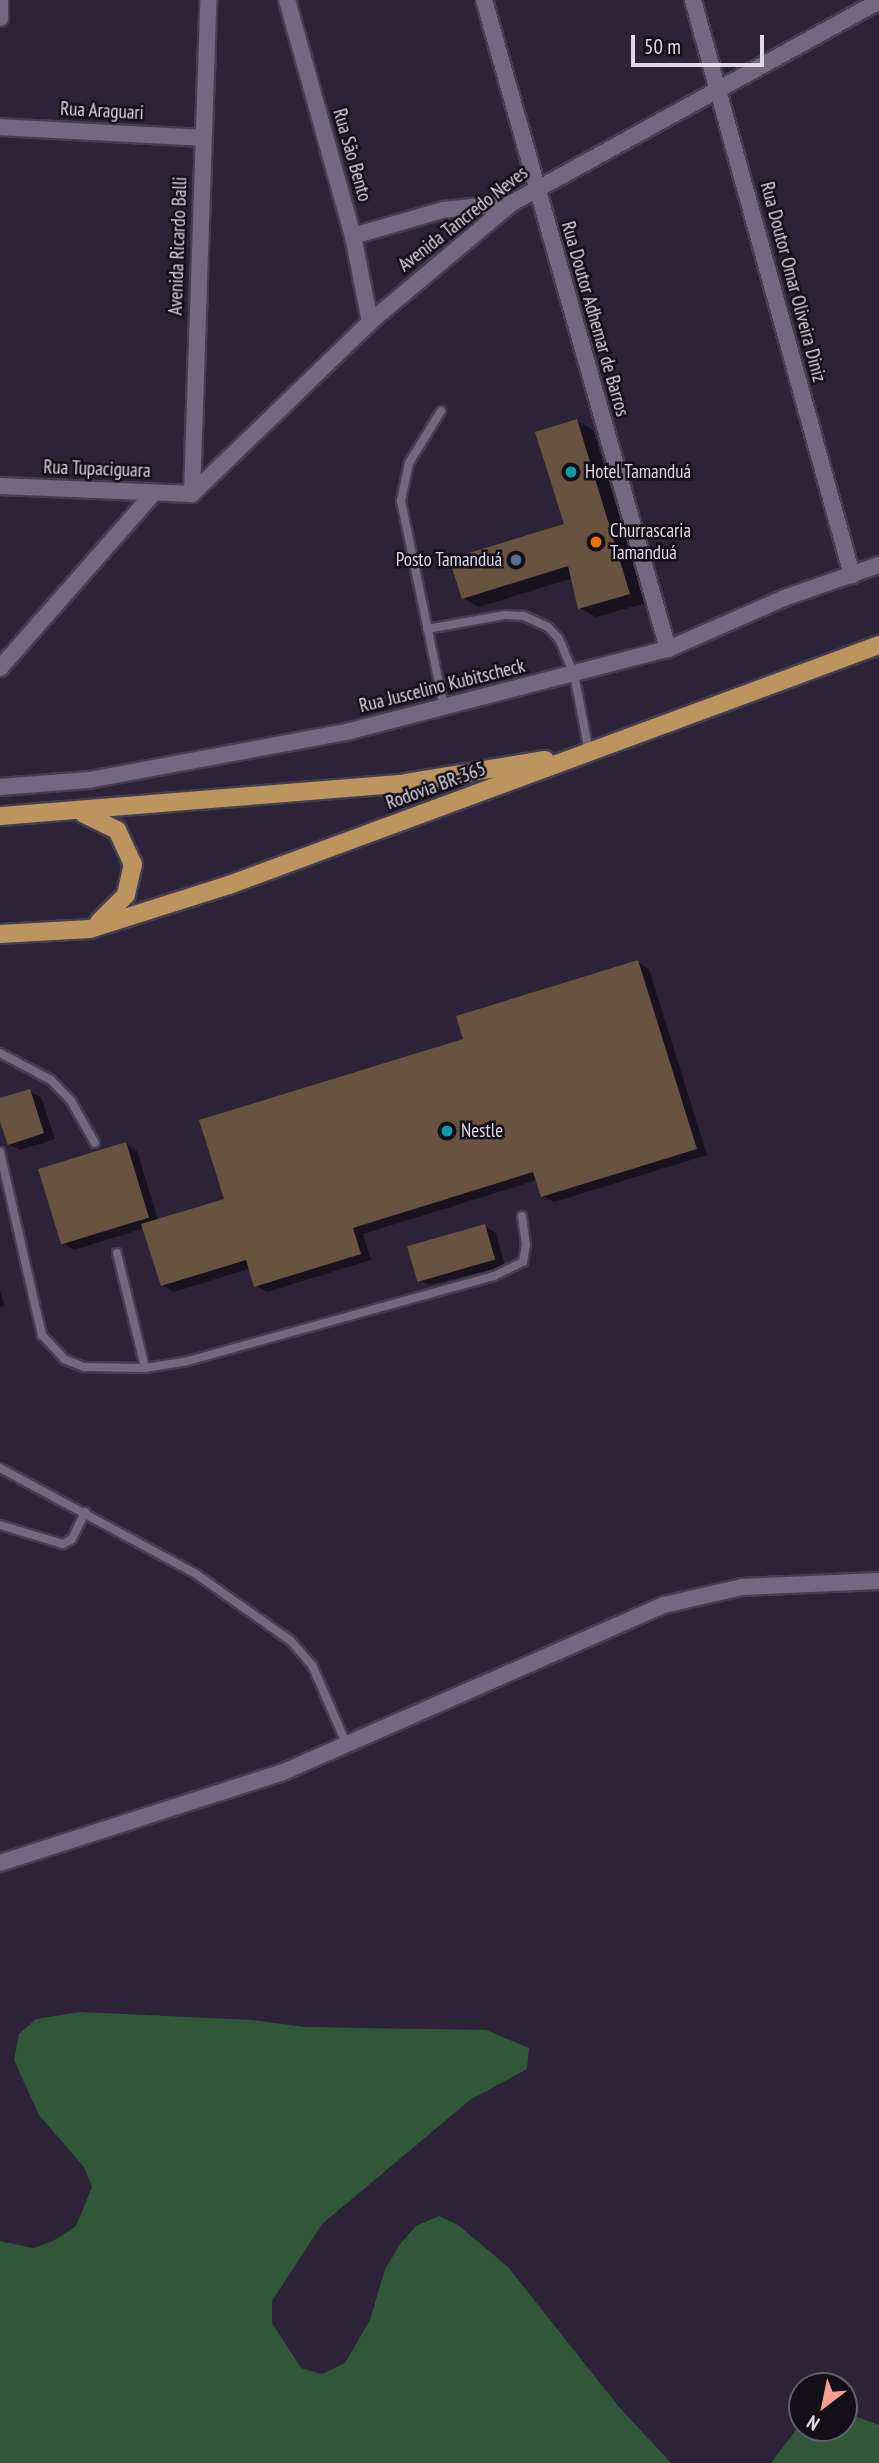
<!DOCTYPE html>
<meta charset="utf-8">
<style>
body{margin:0}
#map{position:relative;width:879px;height:2463px;overflow:hidden;background:#2c2339;font-family:"PT Sans Narrow",sans-serif}
div>[style]{position:absolute}
[style*='--x']{left:calc(var(--x)*1px);top:calc(var(--y)*1px);width:calc(var(--w)*1px);rotate:calc(var(--a)*1deg)}
.green>*{inset:0;background:#315739}
.shadow>*{inset:0;background:#0007}
.building>*{inset:0;background:#685240;transform-origin:0 0}
.roads{filter:drop-shadow(2px 0 #453d50) drop-shadow(-2px 0 #453d50) drop-shadow(0 2px #453d50) drop-shadow(0 -2px #453d50)}
.service>*{height:8px;margin:-4px;padding:0 4px;transform-origin:4px;border-radius:4px;background:#726881}
.minor>*{height:16px;margin:-8px;padding:0 8px;transform-origin:8px;border-radius:8px;background:#726881}
.primary>*{height:18px;margin:-9px;padding:0 9px;transform-origin:9px;border-radius:9px;background:#bb945e}
.dots>*{width:19px;height:19px;translate:-50% -50%;box-sizing:border-box;border:4px solid #130f19;border-radius:50%}
span{translate:-50% -50%;white-space:nowrap;text-align:center;line-height:1.15;-webkit-text-stroke:5px #130f19;paint-order:stroke}
.street-label{font-size:19px;color:#ded8e7}
.poi-label{font-size:19px;color:#ded8e7}
.left{translate:0 -50%;text-align:left}
.right{translate:-100% -50%;text-align:right}
.north{position:absolute;left:788px;top:2372px;width:70px;height:70px;box-sizing:border-box;background:#130f19;border:2px solid #645f6b;border-radius:50%;rotate:212deg;font-size:19px;font-weight:700;line-height:28px;text-align:center;color:#ded8e7}
.north::after{content:'';display:block;margin:auto;width:24px;height:32px;background:#f59d8f;clip-path:polygon(50% 0,100% 100%,50% 72%,0 100%)}
.scale{position:absolute;left:631px;top:35px;width:133px;height:32px;box-sizing:border-box;border:4px solid #ded8e7;border-top:0;padding-left:9px;font-size:21px;line-height:24px;white-space:nowrap;color:#ded8e7;-webkit-text-stroke:5px #130f19;paint-order:stroke}
</style>
<div id="map">
<div class="green">
<div style="clip-path:polygon(80px 2012px,252px 2020px,304px 2027px,486px 2030px,529px 2048px,527px 2069px,470px 2100px,322px 2224px,272px 2301px,272px 2323px,301px 2368px,322px 2374px,345px 2363px,370px 2320px,385px 2269px,401px 2243px,416px 2226px,439px 2216px,458px 2225px,508px 2267px,619px 2407px,671px 2463px,0 2463px,0 2241px,33px 2248px,53px 2241px,76px 2226px,92px 2187px,84px 2167px,39px 2115px,14px 2060px,19px 2034px,36px 2019px)"></div>
<div style="clip-path:polygon(844px 2412px,879px 2425px,879px 2463px,771px 2463px,802px 2422px,802px 2428px,844px 2428px)"></div>
</div>
<div class="shadow">
<div style="clip-path:polygon(577px 421px,593px 430px,646px 603px,596px 617px,580px 608px,573px 578px,479px 607px,463px 598px,566px 525px)"></div>
<div style="clip-path:polygon(638px 962px,649px 969px,707px 1155px,554px 1202px,542px 1196px,537px 1180px,363px 1234px,371px 1260px,267px 1292px,256px 1285px,251px 1268px,174px 1292px,162px 1285px,145px 1228px,74px 1250px,63px 1243px,126px 1144px,137px 1151px,158px 1220px,226px 1200px,466px 1040px)"></div>
<div style="clip-path:polygon(29px 1091px,41px 1097px,55px 1139px,20px 1150px,9px 1144px,0 1100px)"></div>
<div style="clip-path:polygon(485px 1226px,496px 1233px,505px 1266px,429px 1285px,418px 1279px)"></div>
<div style="clip-path:polygon(0 1291px,5px 1306px,0 1307px)"></div>
</div>
<div class="building">
<div style="clip-path:polygon(577px 419px,630px 594px,578px 609px,568px 566px,462px 599px,449px 559px,564px 524px,535px 432px)"></div>
<div style="clip-path:polygon(638px 960px,697px 1149px,541px 1197px,533px 1172px,353px 1228px,361px 1254px,254px 1287px,246px 1260px,161px 1286px,141px 1224px,224px 1199px,199px 1120px,463px 1039px,456px 1016px)"></div>
<div style="clip-path:polygon(30px 1089px,44px 1133px,8px 1145px,0 1122px,0 1098px)"></div>
<div style="left:126px;top:1142px;width:79px;height:92px;rotate:73deg"></div>
<div style="left:485px;top:1224px;width:37px;height:81px;rotate:74deg"></div>
</div>
<div class="roads">
<div class="service">
<div style="--x:441;--y:411;--w:61;--a:121.6"></div>
<div style="--x:409;--y:463;--w:39;--a:102"></div>
<div style="--x:401;--y:501;--w:210;--a:78.2"></div>
<div style="--x:427;--y:629;--w:79;--a:-10.2"></div>
<div style="--x:505;--y:615;--w:19;--a:3"></div>
<div style="--x:524;--y:616;--w:26;--a:25"></div>
<div style="--x:548;--y:627;--w:16;--a:47"></div>
<div style="--x:559;--y:639;--w:38;--a:67"></div>
<div style="--x:574;--y:674;--w:79;--a:79.1"></div>
<div style="--x:0;--y:1053;--w:58;--a:27.9"></div>
<div style="--x:51;--y:1080;--w:29;--a:46"></div>
<div style="--x:71;--y:1101;--w:48;--a:60.3"></div>
<div style="--x:0;--y:1152;--w:188;--a:77.1"></div>
<div style="--x:42;--y:1335;--w:33;--a:47"></div>
<div style="--x:64;--y:1359;--w:22;--a:22"></div>
<div style="--x:84;--y:1367;--w:61;--a:0.9"></div>
<div style="--x:145;--y:1368;--w:39;--a:-9"></div>
<div style="--x:184;--y:1362;--w:322;--a:-15.5"></div>
<div style="--x:494;--y:1276;--w:32;--a:-26"></div>
<div style="--x:523;--y:1262;--w:17;--a:-80"></div>
<div style="--x:526;--y:1245;--w:29;--a:-98"></div>
<div style="--x:117;--y:1253;--w:118;--a:76.3"></div>
<div style="--x:0;--y:1468;--w:223;--a:28.4"></div>
<div style="--x:196;--y:1574;--w:116;--a:35.2"></div>
<div style="--x:291;--y:1641;--w:32;--a:49"></div>
<div style="--x:312;--y:1665;--w:87;--a:66.4"></div>
<div style="--x:0;--y:1525;--w:66;--a:16.8"></div>
<div style="--x:63;--y:1544;--w:10;--a:-29"></div>
<div style="--x:72;--y:1539;--w:30;--a:-64"></div>
</div>
<div class="minor">
<div style="--x:287;--y:0;--w:245;--a:74.4"></div>
<div style="--x:353;--y:236;--w:88;--a:78.8"></div>
<div style="--x:484;--y:0;--w:675;--a:74.17"></div>
<div style="--x:693;--y:0;--w:597;--a:74.54"></div>
<div style="--x:0;--y:18;--w:18;--a:-90"></div>
<div style="--x:0;--y:127;--w:202;--a:3.1"></div>
<div style="--x:353;--y:236;--w:94;--a:-16.1"></div>
<div style="--x:443;--y:210;--w:69;--a:-5.8"></div>
<div style="--x:0;--y:486;--w:192;--a:2.4"></div>
<div style="--x:192;--y:494;--w:248;--a:-44"></div>
<div style="--x:370;--y:322;--w:185;--a:-40"></div>
<div style="--x:512;--y:203;--w:419;--a:-28.8"></div>
<div style="--x:192;--y:494;--w:494;--a:-88.1"></div>
<div style="--x:0;--y:668;--w:233;--a:-48.7"></div>
<div style="--x:0;--y:787;--w:89;--a:-4.5"></div>
<div style="--x:89;--y:780;--w:266;--a:-10.6"></div>
<div style="--x:350;--y:731;--w:328;--a:-14.5"></div>
<div style="--x:668;--y:649;--w:127;--a:-23.7"></div>
<div style="--x:784;--y:598;--w:101;--a:-19.2"></div>
<div style="--x:0;--y:1863;--w:295;--a:-17.8"></div>
<div style="--x:281;--y:1773;--w:418;--a:-23.7"></div>
<div style="--x:664;--y:1605;--w:80;--a:-13"></div>
<div style="--x:742;--y:1587;--w:137;--a:-2.5"></div>
</div>
<div class="primary">
<div style="--x:84;--y:814;--w:37;--a:26"></div>
<div style="--x:117;--y:830;--w:38;--a:65"></div>
<div style="--x:133;--y:864;--w:32;--a:103"></div>
<div style="--x:126;--y:895;--w:38;--a:135"></div>
<div style="--x:0;--y:816;--w:407;--a:-4.6"></div>
<div style="--x:406;--y:783;--w:141;--a:-9.4"></div>
<div style="--x:0;--y:934;--w:90;--a:-3.2"></div>
<div style="--x:90;--y:929;--w:146;--a:-17.6"></div>
<div style="--x:229;--y:885;--w:693;--a:-20.27"></div>
</div>
</div>
<div class="dots">
<div style="left:571px;top:472px;background:#0f9aa8"></div>
<div style="left:596px;top:542px;background:#e8710a"></div>
<div style="left:516px;top:560px;background:#5c6f8a"></div>
<div style="left:447px;top:1131px;background:#0f9aa8"></div>
</div>
<div class="street-label">
<span style="left:102px;top:111px;rotate:3deg">Rua Araguari</span>
<span style="left:352px;top:155px;rotate:74deg">Rua São Bento</span>
<span style="left:463px;top:219px;rotate:-38deg">Avenida Tancredo Neves</span>
<span style="left:178px;top:246px;rotate:-88deg">Avenida Ricardo Balli</span>
<span style="left:793px;top:282px;rotate:75deg">Rua Doutor Omar Oliveira Diniz</span>
<span style="left:595px;top:319px;rotate:74deg">Rua Doutor Adhemar de Barros</span>
<span style="left:97px;top:469px;rotate:2deg">Rua Tupaciguara</span>
<span style="left:442px;top:686px;rotate:-14deg">Rua Juscelino Kubitscheck</span>
<span style="left:436px;top:786px;rotate:-20deg">Rodovia BR-365</span>
</div>
<div class="poi-label">
<span class="left" style="left:585px;top:472px">Hotel Tamanduá</span>
<span class="left" style="left:610px;top:542px">Churrascaria<br>Tamanduá</span>
<span class="right" style="left:502px;top:560px">Posto Tamanduá</span>
<span class="left" style="left:461px;top:1131px">Nestle</span>
</div>
<div class="north">N</div>
<div class="scale">50 m</div>
</div>
